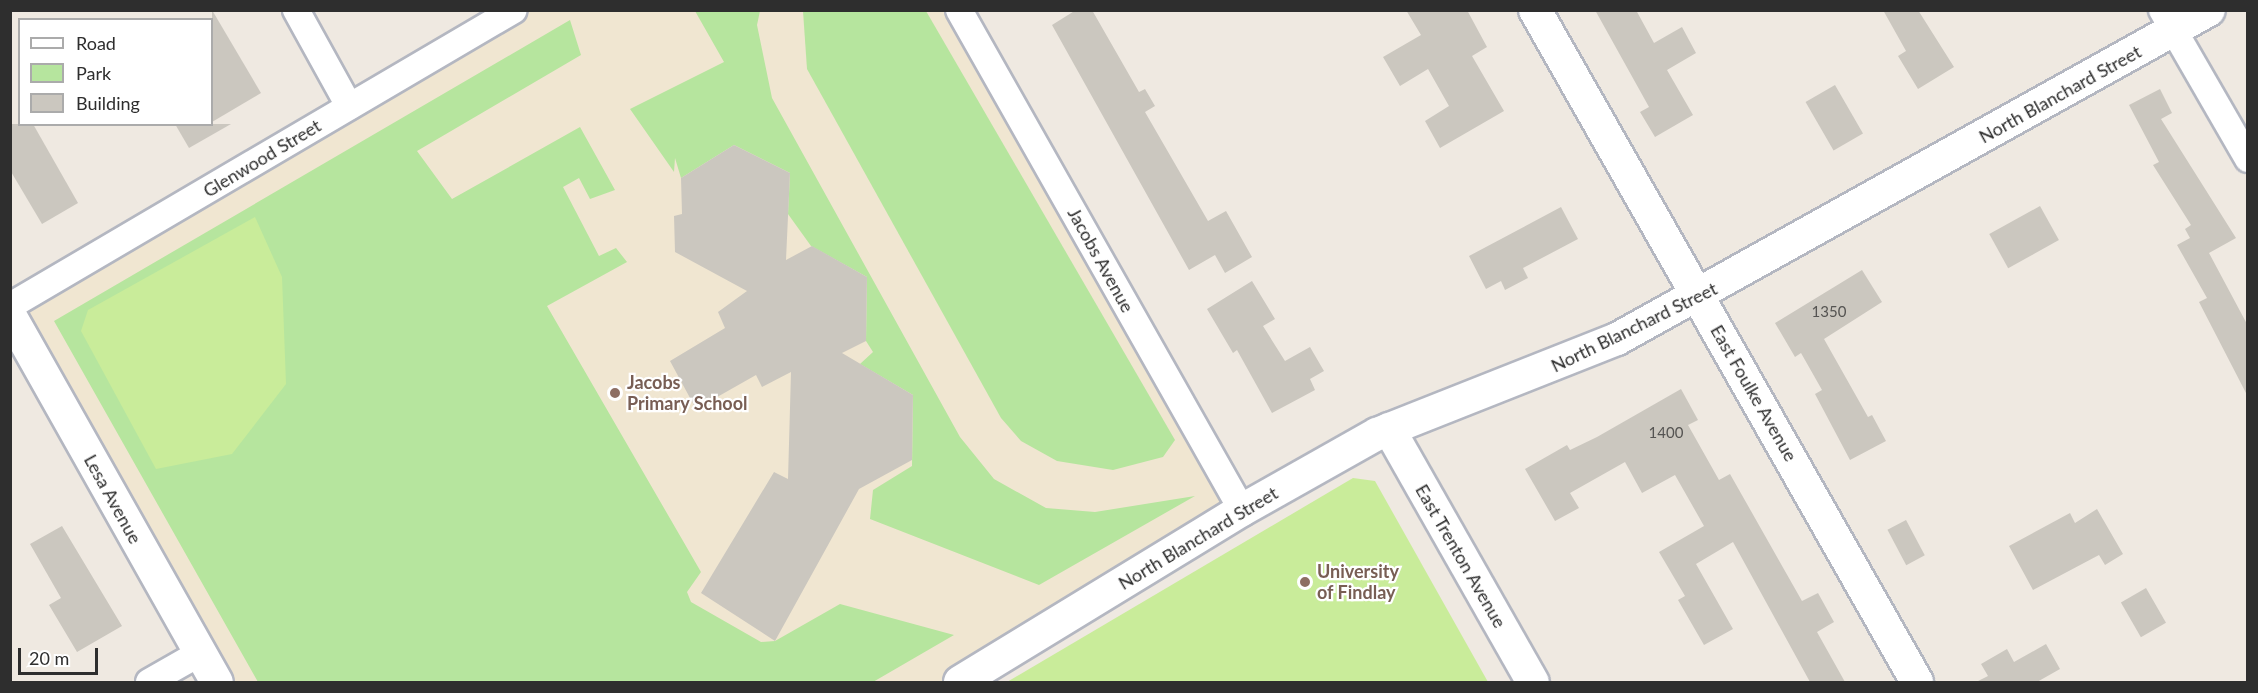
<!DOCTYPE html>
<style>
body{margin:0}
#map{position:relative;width:2258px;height:693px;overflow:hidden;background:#efe9e1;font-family:Lato,sans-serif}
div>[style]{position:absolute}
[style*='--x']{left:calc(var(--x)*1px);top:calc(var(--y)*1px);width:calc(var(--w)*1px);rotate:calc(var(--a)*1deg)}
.education>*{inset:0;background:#f0e6d1}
.green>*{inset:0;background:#b6e59e}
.pitch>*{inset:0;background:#c9ec9a}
.building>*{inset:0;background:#cbc7bf;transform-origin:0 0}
.roads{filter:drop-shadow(2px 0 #b4b7c1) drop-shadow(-2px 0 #b4b7c1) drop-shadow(0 2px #b4b7c1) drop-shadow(0 -2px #b4b7c1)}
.minor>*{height:26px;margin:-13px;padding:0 13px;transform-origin:13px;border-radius:13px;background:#fff}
.tertiary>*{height:32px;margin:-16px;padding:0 16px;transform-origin:16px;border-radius:16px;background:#fff}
.dots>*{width:16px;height:16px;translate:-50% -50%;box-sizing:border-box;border:3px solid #fff;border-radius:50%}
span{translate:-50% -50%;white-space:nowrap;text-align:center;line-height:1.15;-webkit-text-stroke:4.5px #fff;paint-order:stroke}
.number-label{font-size:15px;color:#555452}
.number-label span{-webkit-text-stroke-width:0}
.street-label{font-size:18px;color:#2e2e2e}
.education-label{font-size:18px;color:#785e54;font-weight:700}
.left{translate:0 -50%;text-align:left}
.frame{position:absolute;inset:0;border:12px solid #2e2e2e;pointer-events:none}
.legend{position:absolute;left:18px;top:18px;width:195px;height:108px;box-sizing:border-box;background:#fff;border:2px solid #ababab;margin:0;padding:8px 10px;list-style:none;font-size:18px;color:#2e2e2e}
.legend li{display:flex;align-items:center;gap:12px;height:30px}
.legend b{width:30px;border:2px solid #ababab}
.scale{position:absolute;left:18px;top:648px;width:80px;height:27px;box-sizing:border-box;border:3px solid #2e2e2e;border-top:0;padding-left:8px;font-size:18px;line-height:21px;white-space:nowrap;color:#2e2e2e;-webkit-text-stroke:4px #fff;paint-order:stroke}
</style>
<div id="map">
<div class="education">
<div style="clip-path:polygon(514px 11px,959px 11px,1242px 510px,960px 682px,217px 682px,11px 315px)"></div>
</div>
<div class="green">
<div style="clip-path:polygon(695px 11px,760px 11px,757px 25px,772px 98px,960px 437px,994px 479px,1046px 508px,1095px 512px,1195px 496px,1039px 585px,870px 519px,873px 490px,912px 466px,913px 395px,860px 364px,873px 352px,866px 341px,867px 277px,811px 246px,788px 214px,790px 173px,734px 145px,681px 178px,675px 158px,674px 172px,630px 109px,724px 62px)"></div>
<div style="clip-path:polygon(803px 11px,926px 11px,1175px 440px,1163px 457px,1113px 470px,1057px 461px,1021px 441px,1001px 418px,807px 69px)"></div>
<div style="clip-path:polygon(570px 20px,581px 55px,417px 151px,452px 199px,580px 127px,615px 190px,590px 199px,579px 178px,563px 187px,599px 256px,616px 248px,627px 262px,547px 306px,701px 572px,687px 592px,691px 602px,761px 642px,775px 641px,840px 604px,954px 635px,873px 682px,258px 682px,54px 321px)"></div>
</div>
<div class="pitch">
<div style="clip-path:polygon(255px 217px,282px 277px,286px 384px,232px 454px,156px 469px,81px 331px,88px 310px)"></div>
<div style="clip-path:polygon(1353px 478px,1375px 481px,1488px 682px,1007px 682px)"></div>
</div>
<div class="building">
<div style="clip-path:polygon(212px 10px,261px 93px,212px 122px)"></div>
<div style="clip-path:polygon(1076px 10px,1092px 10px,1139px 92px,1145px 89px,1155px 106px,1145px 112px,1208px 221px,1226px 211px,1252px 257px,1225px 273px,1215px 255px,1189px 270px,1052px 25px)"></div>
<div style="clip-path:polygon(1406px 10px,1467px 10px,1487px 47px,1472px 56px,1504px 111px,1440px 148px,1425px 121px,1449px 106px,1428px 69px,1400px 86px,1383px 57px,1421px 35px)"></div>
<div style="clip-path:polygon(1595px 10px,1636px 10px,1654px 43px,1682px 27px,1696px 53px,1667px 70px,1693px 115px,1655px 137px,1640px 112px,1649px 107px)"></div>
<div style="clip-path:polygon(1883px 10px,1918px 10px,1954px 67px,1918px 89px,1898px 56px,1906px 51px)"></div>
<div style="left:1835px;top:85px;width:56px;height:34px;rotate:60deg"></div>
<div style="clip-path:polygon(2160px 89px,2172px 113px,2161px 119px,2236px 238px,2209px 253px,2247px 324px,2247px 395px,2199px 302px,2207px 298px,2177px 245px,2190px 238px,2185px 229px,2191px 225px,2153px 165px,2159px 162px,2129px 105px)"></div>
<div style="clip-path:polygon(10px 124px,33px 124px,78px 203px,42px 224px,10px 170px)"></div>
<div style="clip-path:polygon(175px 124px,231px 124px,189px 148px)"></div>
<div style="clip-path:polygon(734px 145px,790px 173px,786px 260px,812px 246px,867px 277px,866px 341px,842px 353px,913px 395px,912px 460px,859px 489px,775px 641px,701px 593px,774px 472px,788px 479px,791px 372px,762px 387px,756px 375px,696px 409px,670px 361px,725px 328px,718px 312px,747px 291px,675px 252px,674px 216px,682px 214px,681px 178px)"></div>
<div style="left:2040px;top:206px;width:39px;height:58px;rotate:61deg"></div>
<div style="clip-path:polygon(1561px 207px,1578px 239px,1523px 268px,1528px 278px,1505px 290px,1501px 281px,1486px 289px,1469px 256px)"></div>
<div style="clip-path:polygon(1862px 270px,1882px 302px,1824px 339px,1868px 417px,1872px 415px,1886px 441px,1850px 460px,1815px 394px,1822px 390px,1801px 353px,1795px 357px,1775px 323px)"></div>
<div style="clip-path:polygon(1252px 281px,1275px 319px,1263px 326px,1285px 361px,1310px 347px,1324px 371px,1310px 379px,1315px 390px,1272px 413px,1237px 350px,1233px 353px,1207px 309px)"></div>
<div style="clip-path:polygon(1681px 389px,1698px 420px,1688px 425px,1719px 480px,1730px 474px,1802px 601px,1818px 593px,1834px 622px,1817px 632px,1845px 682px,1810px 682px,1733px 542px,1696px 564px,1733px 629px,1704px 645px,1678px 600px,1685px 596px,1659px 552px,1704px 526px,1675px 475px,1642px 493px,1625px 462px,1570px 493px,1579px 508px,1555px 521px,1525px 469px,1567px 445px,1570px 450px,1597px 437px)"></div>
<div style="clip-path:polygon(2097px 509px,2123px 554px,2105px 565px,2099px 555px,2033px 590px,2009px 546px,2070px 513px,2075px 523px)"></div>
<div style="left:1906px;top:520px;width:40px;height:21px;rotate:62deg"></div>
<div style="clip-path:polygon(62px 526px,122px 626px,77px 652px,49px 605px,61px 598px,30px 544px)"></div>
<div style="left:2146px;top:588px;width:40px;height:29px;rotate:60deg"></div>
<div style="clip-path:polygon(2046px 644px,2060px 669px,2037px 682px,1976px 682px,1988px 676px,1981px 664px,2007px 649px,2014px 662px)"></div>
</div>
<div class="roads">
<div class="minor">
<div style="--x:296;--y:10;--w:110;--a:61.1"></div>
<div style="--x:959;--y:10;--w:575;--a:60.49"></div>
<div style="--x:2162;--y:10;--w:172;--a:60"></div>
<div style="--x:10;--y:306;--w:584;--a:-30.43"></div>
<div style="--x:149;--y:682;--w:59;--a:-29.6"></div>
</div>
<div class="tertiary">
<div style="--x:1535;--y:10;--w:773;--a:60.38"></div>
<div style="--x:10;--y:315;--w:421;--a:60.6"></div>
<div style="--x:1389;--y:429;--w:291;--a:60.4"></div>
<div style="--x:960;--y:682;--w:330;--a:-31.4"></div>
<div style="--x:1242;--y:510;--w:155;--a:-29.4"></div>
<div style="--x:1377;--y:434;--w:258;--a:-21.6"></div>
<div style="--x:1617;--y:339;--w:677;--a:-29.06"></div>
</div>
</div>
<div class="dots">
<div style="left:615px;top:393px;background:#8d6e63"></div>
<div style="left:1305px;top:582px;background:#8d6e63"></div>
</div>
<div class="number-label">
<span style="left:1829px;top:312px">1350</span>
<span style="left:1666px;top:433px">1400</span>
</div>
<div class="street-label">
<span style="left:2060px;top:94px;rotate:-29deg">North Blanchard Street</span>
<span style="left:262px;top:158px;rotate:-31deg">Glenwood Street</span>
<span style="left:1101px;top:260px;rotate:61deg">Jacobs Avenue</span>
<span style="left:1634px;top:327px;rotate:-26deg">North Blanchard Street</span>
<span style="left:1754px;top:393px;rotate:60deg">East Foulke Avenue</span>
<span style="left:113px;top:499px;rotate:61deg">Lesa Avenue</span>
<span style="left:1198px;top:538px;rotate:-31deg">North Blanchard Street</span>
<span style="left:1461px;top:556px;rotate:60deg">East Trenton Avenue</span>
</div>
<div class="education-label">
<span class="left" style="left:627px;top:393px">Jacobs<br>Primary School</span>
<span class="left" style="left:1317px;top:582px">University<br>of Findlay</span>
</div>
<div class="frame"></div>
<ul class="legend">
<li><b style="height:8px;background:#fff"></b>Road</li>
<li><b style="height:16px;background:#b6e59e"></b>Park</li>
<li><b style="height:16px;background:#cbc7bf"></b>Building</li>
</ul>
<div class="scale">20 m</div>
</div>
